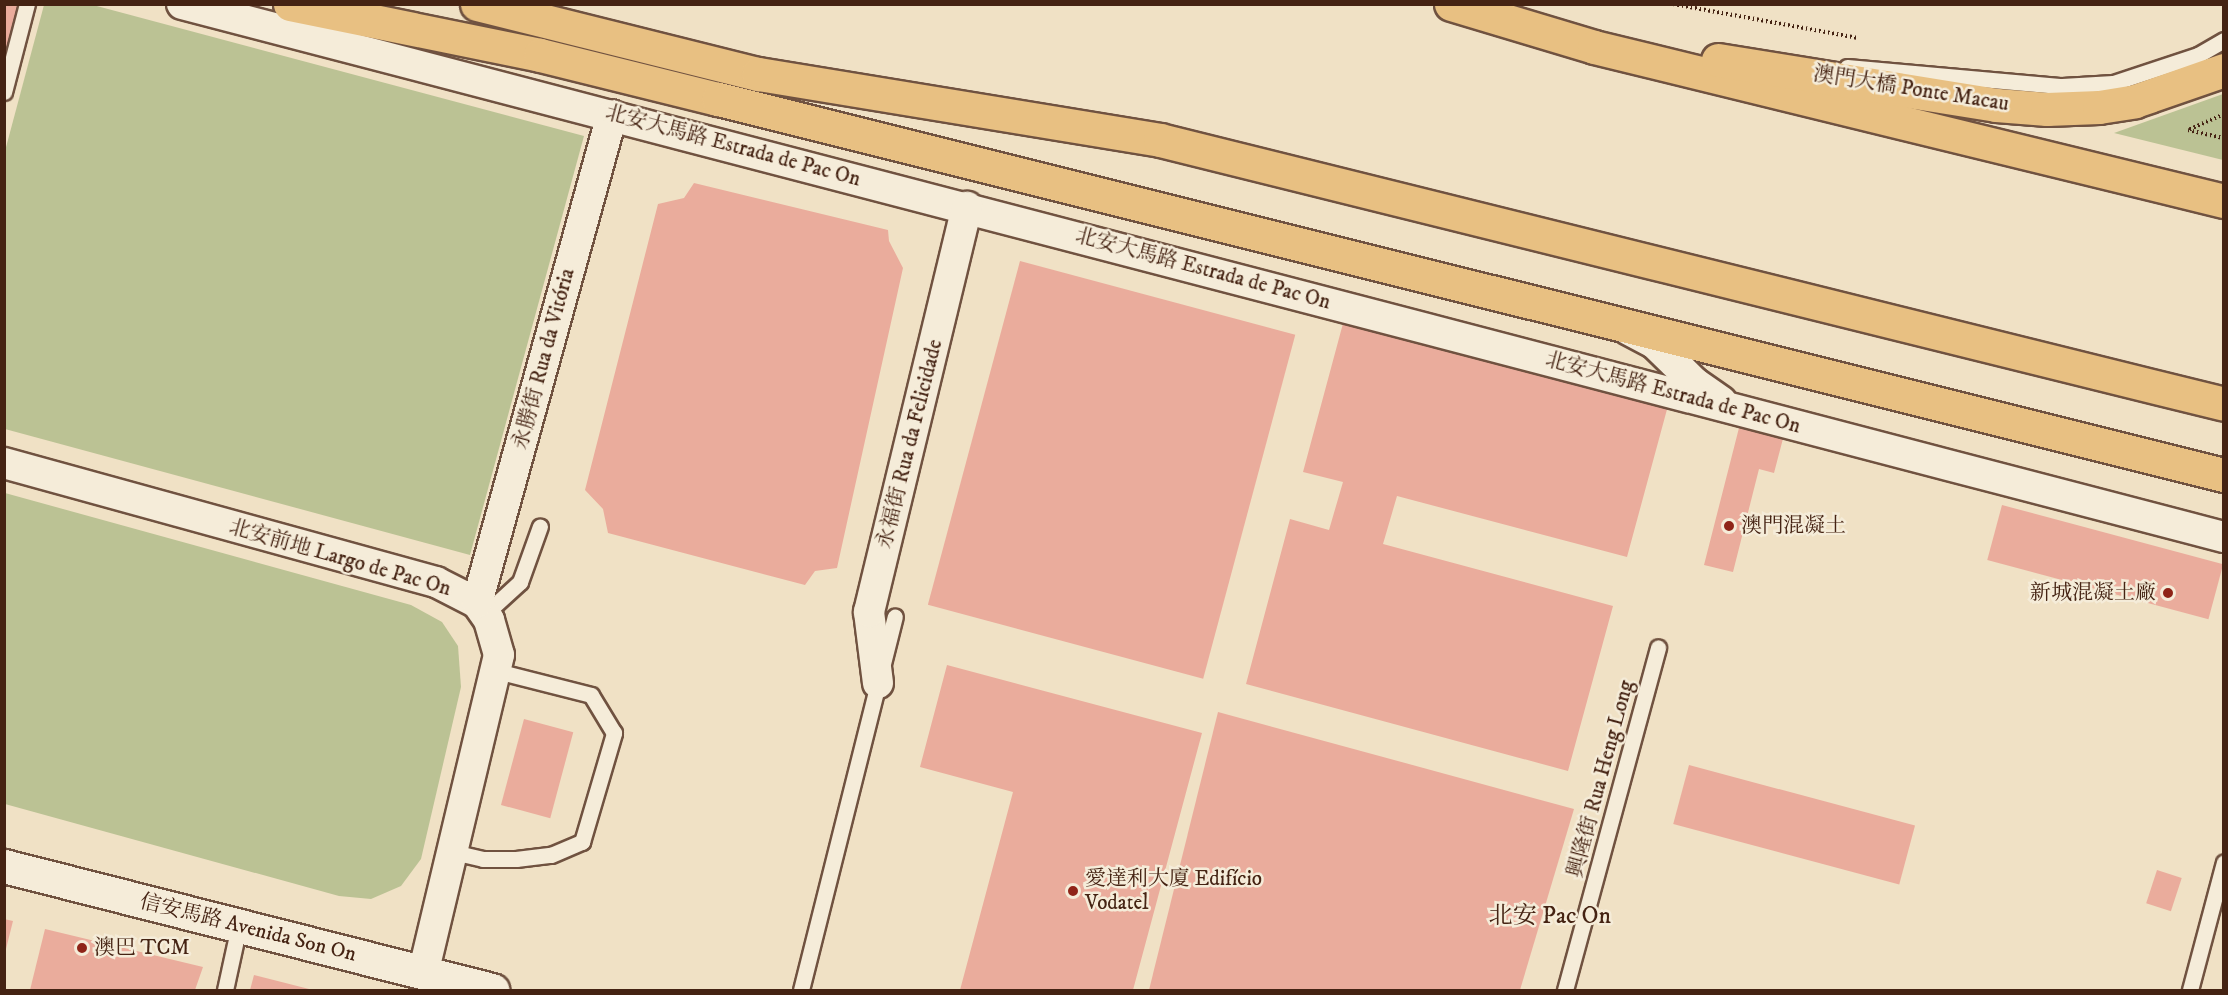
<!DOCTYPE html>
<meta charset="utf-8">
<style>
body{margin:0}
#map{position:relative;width:2228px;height:995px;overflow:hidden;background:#f0e1c5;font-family:"IM FELL DW Pica","Noto Serif SC",serif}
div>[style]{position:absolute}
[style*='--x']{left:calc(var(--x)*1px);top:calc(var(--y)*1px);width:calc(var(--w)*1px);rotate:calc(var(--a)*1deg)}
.green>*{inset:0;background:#bbc294}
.building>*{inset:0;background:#eaac9c;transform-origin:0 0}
.path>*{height:4px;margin-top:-2px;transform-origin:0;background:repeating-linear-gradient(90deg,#452313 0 1.5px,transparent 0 4.5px)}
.roads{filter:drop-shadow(2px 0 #705240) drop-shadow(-2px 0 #705240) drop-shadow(0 2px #705240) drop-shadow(0 -2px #705240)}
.lane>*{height:15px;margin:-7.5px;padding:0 7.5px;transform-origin:7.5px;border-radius:7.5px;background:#f5ecd9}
.street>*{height:30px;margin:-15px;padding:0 15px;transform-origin:15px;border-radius:15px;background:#f5ecd9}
.secondary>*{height:33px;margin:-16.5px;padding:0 16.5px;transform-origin:16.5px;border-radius:16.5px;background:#f5ecd9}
.primary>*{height:33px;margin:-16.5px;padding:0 16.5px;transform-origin:16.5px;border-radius:16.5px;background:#e8c082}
.dots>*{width:16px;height:16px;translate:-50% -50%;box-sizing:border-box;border:3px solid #f5ecd9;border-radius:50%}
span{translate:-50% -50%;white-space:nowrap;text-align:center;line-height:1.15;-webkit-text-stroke:5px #f5ecd9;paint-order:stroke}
.street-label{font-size:21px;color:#452313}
.poi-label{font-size:21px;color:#452313}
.left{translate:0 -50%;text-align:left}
.right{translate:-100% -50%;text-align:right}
.quarter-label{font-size:24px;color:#452313}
.frame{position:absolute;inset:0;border:6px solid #452313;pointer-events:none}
</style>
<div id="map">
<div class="green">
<div style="clip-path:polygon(44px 5px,93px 5px,584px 136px,470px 555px,5px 429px,5px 151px)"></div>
<div style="clip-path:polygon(2223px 94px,2223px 160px,2114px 133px)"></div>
<div style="clip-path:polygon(5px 493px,411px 605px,442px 622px,458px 646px,461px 687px,421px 859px,401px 886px,371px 899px,339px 896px,5px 804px)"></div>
</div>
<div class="building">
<div style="clip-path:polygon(4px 4px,19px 4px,5px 56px,4px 56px)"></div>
<div style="clip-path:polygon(694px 183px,888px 230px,889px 241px,903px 268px,837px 568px,815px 571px,805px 585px,608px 533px,603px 509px,585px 490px,658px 204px,684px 198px)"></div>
<div style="left:1020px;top:261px;width:285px;height:356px;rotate:15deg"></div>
<div style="clip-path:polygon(1345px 316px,1669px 402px,1627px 557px,1397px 496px,1383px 544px,1613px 606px,1568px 771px,1246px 684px,1290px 519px,1329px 530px,1343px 482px,1303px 472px)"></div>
<div style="clip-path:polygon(1741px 420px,1785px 431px,1774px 473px,1759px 469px,1733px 572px,1704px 565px)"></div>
<div style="left:2002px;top:505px;width:229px;height:57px;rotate:15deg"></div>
<div style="clip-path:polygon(947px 665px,1202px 733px,1133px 990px,960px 990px,1013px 792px,920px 767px)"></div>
<div style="clip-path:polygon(1218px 712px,1574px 809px,1520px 990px,1149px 990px)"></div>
<div style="left:524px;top:719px;width:51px;height:89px;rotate:15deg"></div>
<div style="left:1689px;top:765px;width:234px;height:61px;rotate:15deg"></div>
<div style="left:2157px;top:870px;width:26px;height:35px;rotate:18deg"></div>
<div style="clip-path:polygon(4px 919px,13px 921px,5px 953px,4px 952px)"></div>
<div style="clip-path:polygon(45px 929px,203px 967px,195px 990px,30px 990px)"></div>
<div style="clip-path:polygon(254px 975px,313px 990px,250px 990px)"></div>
</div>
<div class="path">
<div style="--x:1673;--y:4;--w:188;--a:10.4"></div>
<div style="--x:2224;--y:114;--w:39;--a:156"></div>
<div style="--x:2188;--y:130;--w:37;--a:13"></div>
</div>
<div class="roads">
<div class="lane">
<div style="--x:1847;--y:67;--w:216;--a:5.1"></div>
<div style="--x:2062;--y:86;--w:51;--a:-3.4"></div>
<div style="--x:2113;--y:83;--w:89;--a:-18.2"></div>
<div style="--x:2198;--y:55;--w:30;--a:-30"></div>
<div style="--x:4;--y:92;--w:91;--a:-75.4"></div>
<div style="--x:484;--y:615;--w:49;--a:-42.5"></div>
<div style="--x:520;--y:582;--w:59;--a:-70.3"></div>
<div style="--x:453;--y:852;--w:31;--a:13"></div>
<div style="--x:483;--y:859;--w:33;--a:0"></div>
<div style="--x:516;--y:859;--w:35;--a:-7"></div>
<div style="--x:551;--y:855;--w:34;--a:-23"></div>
<div style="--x:582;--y:842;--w:114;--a:-73.6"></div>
<div style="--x:614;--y:733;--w:44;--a:-121.2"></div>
<div style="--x:591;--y:695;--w:97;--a:-165.7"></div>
<div style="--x:225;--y:990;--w:66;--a:-77.7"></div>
<div style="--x:801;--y:990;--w:385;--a:-75.9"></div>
<div style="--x:1565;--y:990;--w:355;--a:-74.8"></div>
<div style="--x:2190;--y:990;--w:132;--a:-75.1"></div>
</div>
<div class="street">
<div style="--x:182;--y:4;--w:2110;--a:14.63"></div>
<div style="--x:1629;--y:330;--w:30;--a:28"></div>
<div style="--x:1655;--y:344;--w:56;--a:44.3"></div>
<div style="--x:1695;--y:383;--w:32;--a:35"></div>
<div style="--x:4;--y:463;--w:448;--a:15.4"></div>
<div style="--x:436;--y:582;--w:46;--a:27.1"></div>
<div style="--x:477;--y:603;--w:21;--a:55"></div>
<div style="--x:489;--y:620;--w:36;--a:74"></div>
<div style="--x:499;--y:655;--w:327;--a:103.4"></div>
<div style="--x:477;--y:603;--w:506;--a:-74.54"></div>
<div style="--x:878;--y:683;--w:72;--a:-97.2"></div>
<div style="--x:869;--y:612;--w:417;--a:-76.4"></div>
</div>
<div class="secondary">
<div style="--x:4;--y:866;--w:504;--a:14.26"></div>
</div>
<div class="primary">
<div style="--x:290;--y:4;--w:255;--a:11.5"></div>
<div style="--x:540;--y:55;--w:183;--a:13.9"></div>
<div style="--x:718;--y:99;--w:1552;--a:14.02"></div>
<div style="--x:477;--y:4;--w:290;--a:14"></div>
<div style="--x:758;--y:74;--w:407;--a:9.3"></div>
<div style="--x:1160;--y:140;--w:1096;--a:13.93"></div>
<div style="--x:1451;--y:4;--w:149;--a:16.7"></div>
<div style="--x:1594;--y:47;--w:649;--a:13.74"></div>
<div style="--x:1718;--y:60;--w:282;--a:9.2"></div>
<div style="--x:1996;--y:105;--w:51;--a:4.5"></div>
<div style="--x:2047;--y:109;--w:52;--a:-2.2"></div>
<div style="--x:2099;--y:107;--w:36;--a:-9"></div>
<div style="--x:2135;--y:101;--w:94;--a:-19.2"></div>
</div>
</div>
<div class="dots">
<div style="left:1729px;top:526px;background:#8f2418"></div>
<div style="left:2168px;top:593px;background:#8f2418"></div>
<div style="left:1073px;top:891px;background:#8f2418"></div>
<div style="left:82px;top:948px;background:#8f2418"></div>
</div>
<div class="street-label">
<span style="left:1911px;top:89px;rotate:9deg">澳門大橋 Ponte Macau</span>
<span style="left:733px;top:146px;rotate:15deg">北安大馬路 Estrada de Pac On</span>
<span style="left:1203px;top:269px;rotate:15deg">北安大馬路 Estrada de Pac On</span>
<span style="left:544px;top:359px;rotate:-75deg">永勝街 Rua da Vitória</span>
<span style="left:1673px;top:393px;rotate:15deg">北安大馬路 Estrada de Pac On</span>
<span style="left:910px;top:444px;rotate:-76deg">永福街 Rua da Felicidade</span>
<span style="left:340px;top:558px;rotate:16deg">北安前地 Largo de Pac On</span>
<span style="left:1601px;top:779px;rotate:-75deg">興隆街 Rua Heng Long</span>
<span style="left:248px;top:928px;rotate:14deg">信安馬路 Avenida Son On</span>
</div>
<div class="poi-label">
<span class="left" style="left:1741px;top:526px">澳門混凝土</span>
<span class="right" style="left:2156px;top:593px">新城混凝土廠</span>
<span class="left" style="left:1085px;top:891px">愛達利大廈 Edifício<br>Vodatel</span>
<span class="left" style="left:94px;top:948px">澳巴 TCM</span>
</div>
<div class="quarter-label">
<span style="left:1550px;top:917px">北安 Pac On</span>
</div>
<div class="frame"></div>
</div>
